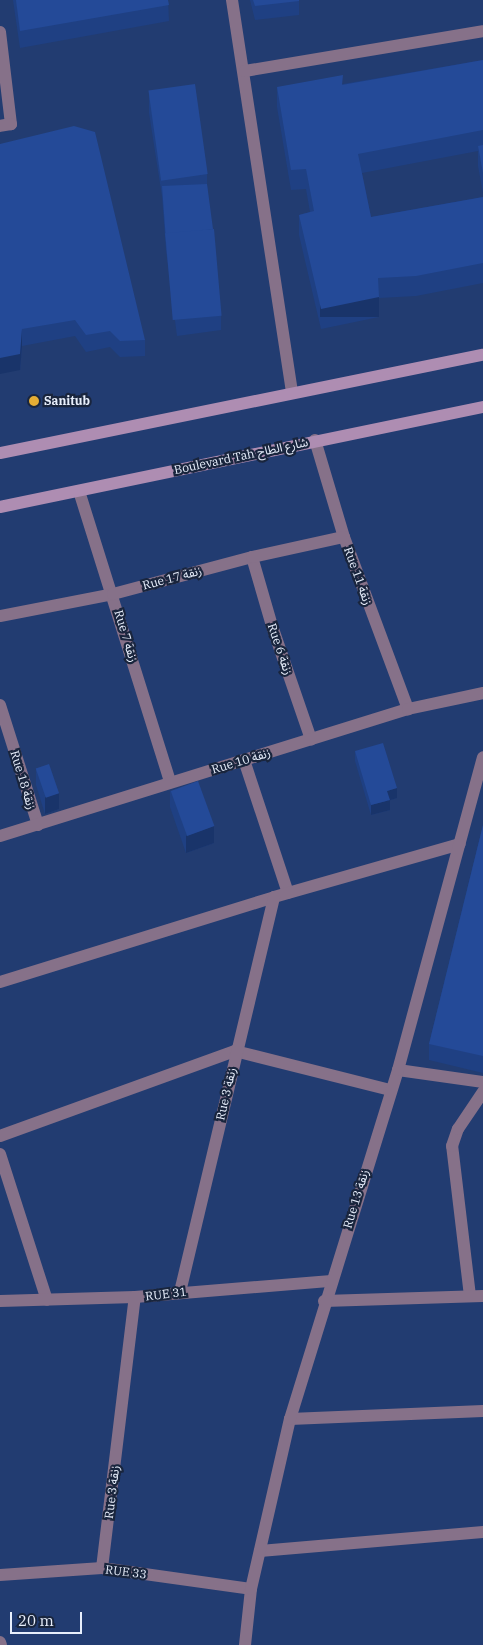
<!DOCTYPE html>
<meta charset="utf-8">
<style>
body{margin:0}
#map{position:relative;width:483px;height:1645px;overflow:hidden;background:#223c71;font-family:"IBM Plex Serif","Noto Sans Arabic",serif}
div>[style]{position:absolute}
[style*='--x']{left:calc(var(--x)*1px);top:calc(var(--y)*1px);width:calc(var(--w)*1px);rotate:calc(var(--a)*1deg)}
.lane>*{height:12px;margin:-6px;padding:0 6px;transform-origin:6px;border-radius:6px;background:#867189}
.street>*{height:12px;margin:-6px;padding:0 6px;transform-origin:6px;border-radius:6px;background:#867189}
.secondary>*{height:12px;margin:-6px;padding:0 6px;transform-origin:6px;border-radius:6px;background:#ae8db2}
.wall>*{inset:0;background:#1f4083}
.shaded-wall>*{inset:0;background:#19346a;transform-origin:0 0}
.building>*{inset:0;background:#244a98;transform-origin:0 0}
.dots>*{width:14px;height:14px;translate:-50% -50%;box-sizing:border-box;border:2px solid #19253d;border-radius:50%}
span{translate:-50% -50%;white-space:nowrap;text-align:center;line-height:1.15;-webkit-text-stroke:4.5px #19253d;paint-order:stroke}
.poi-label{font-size:12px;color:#e8effc;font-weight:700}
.left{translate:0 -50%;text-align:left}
.street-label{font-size:12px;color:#e8effc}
.scale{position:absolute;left:10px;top:1612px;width:72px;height:22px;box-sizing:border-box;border:2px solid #e8effc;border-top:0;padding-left:6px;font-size:15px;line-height:18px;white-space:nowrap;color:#e8effc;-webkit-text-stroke:4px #19253d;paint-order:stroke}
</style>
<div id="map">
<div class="lane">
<div style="--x:0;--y:32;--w:93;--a:83.2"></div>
<div style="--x:11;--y:124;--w:11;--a:170"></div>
</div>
<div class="street">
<div style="--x:232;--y:0;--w:397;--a:81.3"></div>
<div style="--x:245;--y:71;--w:241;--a:-9.5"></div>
<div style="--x:315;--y:440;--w:101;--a:73.4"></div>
<div style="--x:344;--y:537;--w:184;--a:69.6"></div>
<div style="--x:79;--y:491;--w:304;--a:72.6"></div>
<div style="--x:252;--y:557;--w:72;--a:73.8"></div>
<div style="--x:272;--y:626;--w:120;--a:71"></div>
<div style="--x:0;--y:616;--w:115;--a:-11"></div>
<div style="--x:113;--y:594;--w:144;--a:-14.9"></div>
<div style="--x:252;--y:557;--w:94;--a:-12.3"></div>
<div style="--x:0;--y:705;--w:126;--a:72.4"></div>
<div style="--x:244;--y:760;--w:140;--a:71.7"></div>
<div style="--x:0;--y:836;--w:427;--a:-17.3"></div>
<div style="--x:408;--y:709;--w:77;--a:-12"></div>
<div style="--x:0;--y:982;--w:287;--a:-17.2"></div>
<div style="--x:274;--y:897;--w:193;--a:-15.9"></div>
<div style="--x:398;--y:1070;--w:86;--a:8"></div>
<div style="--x:0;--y:1136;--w:250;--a:-19.9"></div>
<div style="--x:235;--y:1051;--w:160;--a:14.1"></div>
<div style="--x:0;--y:1154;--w:153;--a:72.2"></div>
<div style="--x:180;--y:1292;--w:406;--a:-76.6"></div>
<div style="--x:470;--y:1296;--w:151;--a:-96.8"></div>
<div style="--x:452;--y:1146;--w:18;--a:-71"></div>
<div style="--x:458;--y:1129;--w:45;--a:-56"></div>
<div style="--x:0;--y:1301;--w:135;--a:-1.7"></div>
<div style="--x:135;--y:1297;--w:197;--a:-4.7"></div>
<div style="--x:324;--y:1301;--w:159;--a:-1.8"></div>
<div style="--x:290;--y:1419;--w:193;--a:-2.4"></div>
<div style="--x:260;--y:1551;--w:224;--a:-4.9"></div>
<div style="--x:102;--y:1568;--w:273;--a:-83.1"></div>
<div style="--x:0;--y:1575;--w:102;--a:-3.9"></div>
<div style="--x:102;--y:1568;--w:150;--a:8"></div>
<div style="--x:0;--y:1642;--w:3;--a:72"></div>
<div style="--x:245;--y:1645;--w:56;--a:-83.9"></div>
<div style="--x:251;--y:1589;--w:174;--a:-77.1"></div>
<div style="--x:290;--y:1419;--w:365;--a:-72.8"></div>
<div style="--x:398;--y:1070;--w:324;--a:-74.8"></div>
</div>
<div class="secondary">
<div style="--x:0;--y:453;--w:493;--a:-11.5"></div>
<div style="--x:0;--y:507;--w:493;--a:-11.7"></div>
</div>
<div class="wall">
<div style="clip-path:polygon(13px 0,168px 0,169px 21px,20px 48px)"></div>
<div style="clip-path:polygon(250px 0,299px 0,299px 15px,255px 20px)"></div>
<div style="clip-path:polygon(483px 60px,483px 193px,478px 166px,478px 151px,362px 173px,371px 217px,483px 197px,483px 283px,416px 296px,379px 298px,379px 317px,321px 329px,299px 235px,299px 215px,310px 212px,306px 189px,291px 190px,277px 107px,277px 87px,343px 84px)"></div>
<div style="clip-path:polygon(149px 93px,207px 174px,207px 184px,221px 316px,221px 330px,177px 336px,166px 250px,162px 196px,149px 113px)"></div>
<div style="clip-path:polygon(0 144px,145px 340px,145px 356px,120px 357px,110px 347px,86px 352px,75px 336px,22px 346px,20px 370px)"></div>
<div style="clip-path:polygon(355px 751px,397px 798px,390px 800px,390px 810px,371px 815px,355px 761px)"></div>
<div style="clip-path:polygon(36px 768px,59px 809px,45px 814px,36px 785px)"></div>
<div style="clip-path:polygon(170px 790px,214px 843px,186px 853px,170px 807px)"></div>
<div style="clip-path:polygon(483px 825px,483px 1073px,429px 1060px,429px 1044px)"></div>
</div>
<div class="shaded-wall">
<div style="left:379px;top:297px;width:20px;height:59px;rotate:90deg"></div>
<div style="clip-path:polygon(22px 329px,22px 346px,20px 370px,0 374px,0 358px)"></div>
<div style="clip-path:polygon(397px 788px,397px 798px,387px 801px,387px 791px)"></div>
<div style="clip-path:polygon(59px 793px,59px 809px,45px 814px,45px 797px)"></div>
<div style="clip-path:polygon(390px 800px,390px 810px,371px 815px,371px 805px)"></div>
<div style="clip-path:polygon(214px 826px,214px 843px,186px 853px,186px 836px)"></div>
</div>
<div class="building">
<div style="clip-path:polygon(16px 0,168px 0,169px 5px,20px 31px)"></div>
<div style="clip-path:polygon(253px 0,299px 0,299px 1px,255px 6px)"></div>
<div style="clip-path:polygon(483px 60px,483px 130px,358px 154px,371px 217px,483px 197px,483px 263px,416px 276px,378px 278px,379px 297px,321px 309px,299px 215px,314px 211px,306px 169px,291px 170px,277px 87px,343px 75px,342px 85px)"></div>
<div style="left:195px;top:84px;width:91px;height:47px;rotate:82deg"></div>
<div style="clip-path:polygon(74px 126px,95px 132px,145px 340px,120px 341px,110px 331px,86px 335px,75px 320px,22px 329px,20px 354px,0 358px,0 144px)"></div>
<div style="clip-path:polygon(483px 145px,483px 173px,478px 146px)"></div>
<div style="clip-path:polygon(207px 184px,213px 229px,166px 236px,166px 240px,162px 186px)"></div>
<div style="left:214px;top:229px;width:87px;height:49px;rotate:85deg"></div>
<div style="clip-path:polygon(383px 743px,397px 788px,387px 791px,390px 800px,371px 805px,355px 751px)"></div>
<div style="left:49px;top:764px;width:31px;height:14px;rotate:71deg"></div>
<div style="left:198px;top:781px;width:48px;height:29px;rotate:70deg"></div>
<div style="clip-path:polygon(483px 825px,483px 1056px,429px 1044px)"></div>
</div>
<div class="dots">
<div style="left:34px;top:401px;background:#e4ad35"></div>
</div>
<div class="poi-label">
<span class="left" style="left:44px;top:401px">Sanitub</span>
</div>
<div class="street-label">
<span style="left:241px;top:456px;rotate:-12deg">Boulevard Tah شارع الطاح</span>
<span style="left:358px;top:576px;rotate:70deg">Rue 11 زنقة</span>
<span style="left:172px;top:578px;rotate:-15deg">Rue 17 زنقة</span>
<span style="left:126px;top:636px;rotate:73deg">Rue 7 زنقة</span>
<span style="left:280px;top:649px;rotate:71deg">Rue 6 زنقة</span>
<span style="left:241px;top:761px;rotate:-17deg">Rue 10 زنقة</span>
<span style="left:23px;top:780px;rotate:73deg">Rue 18 زنقة</span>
<span style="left:226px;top:1094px;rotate:-77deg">Rue 3 زنقة</span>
<span style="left:356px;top:1199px;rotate:-73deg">Rue 13 زنقة</span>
<span style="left:166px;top:1294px;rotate:-7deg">RUE 31</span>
<span style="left:112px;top:1492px;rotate:-83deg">Rue 3 زنقة</span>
<span style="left:126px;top:1572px;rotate:7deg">RUE 33</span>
</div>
<div class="scale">20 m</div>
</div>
